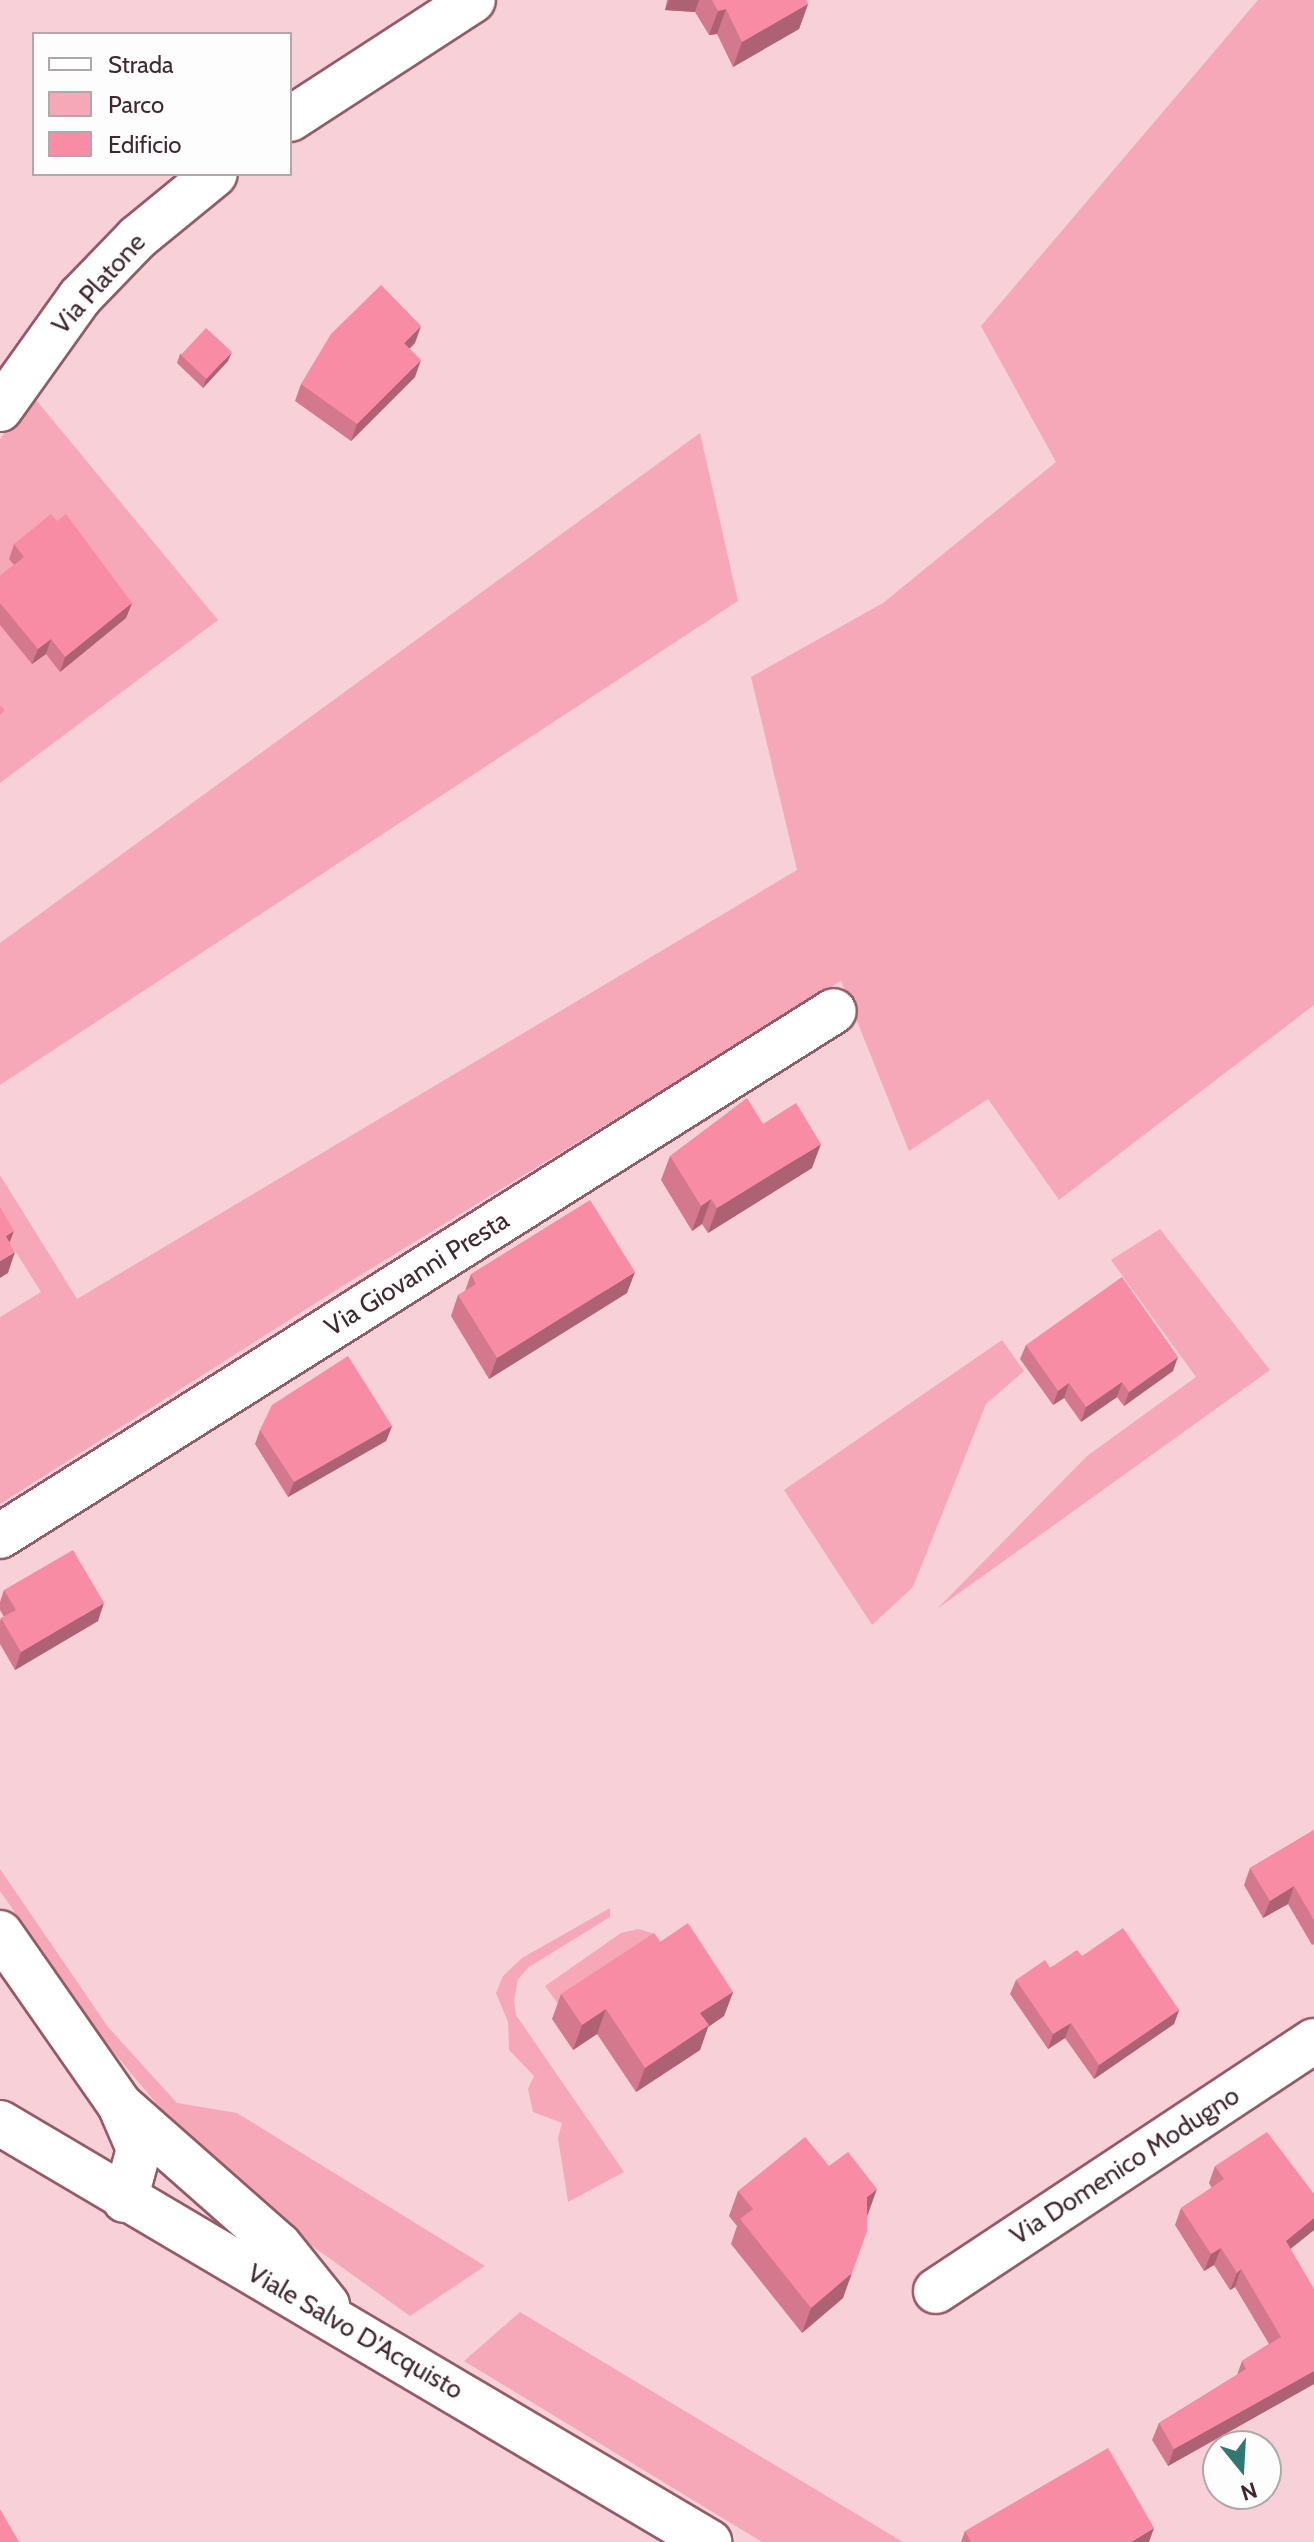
<!DOCTYPE html>
<style>
body{margin:0}
#map{position:relative;width:1314px;height:2542px;overflow:hidden;background:#f8d0d7;font-family:Cabin,sans-serif}
div>[style]{position:absolute}
[style*='--x']{left:calc(var(--x)*1px);top:calc(var(--y)*1px);width:calc(var(--w)*1px);rotate:calc(var(--a)*1deg)}
.green>*{inset:0;background:#f7a8b8}
.roads{filter:drop-shadow(2px 0 #945b67) drop-shadow(-2px 0 #945b67) drop-shadow(0 2px #945b67) drop-shadow(0 -2px #945b67)}
.minor>*{height:44px;margin:-22px;padding:0 22px;transform-origin:22px;border-radius:22px;background:#fff}
.wall>*{inset:0;background:#d4788d}
.shaded-wall>*{inset:0;background:#ad6273}
.building>*{inset:0;background:#f78ca4;transform-origin:0 0}
span{translate:-50% -50%;white-space:nowrap;text-align:center;line-height:1.15;-webkit-text-stroke:6px #fdfdfd;paint-order:stroke}
.street-label{font-size:26px;color:#41282e}
.legend{position:absolute;left:32px;top:32px;width:260px;height:144px;box-sizing:border-box;background:#fdfdfd;border:2px solid #b2a8aa;margin:0;padding:10px 14px;list-style:none;font-size:24px;color:#41282e}
.legend li{display:flex;align-items:center;gap:16px;height:40px}
.legend b{width:40px;border:2px solid #b2a8aa}
.north{position:absolute;left:1202px;top:2430px;width:80px;height:80px;box-sizing:border-box;background:#fdfdfd;border:2px solid #b2a8aa;border-radius:50%;rotate:162deg;font-size:22px;font-weight:700;line-height:32px;text-align:center;color:#41282e}
.north::after{content:'';display:block;margin:auto;width:28px;height:36px;background:#317871;clip-path:polygon(50% 0,100% 100%,50% 72%,0 100%)}
</style>
<div id="map">
<div class="green">
<div style="clip-path:polygon(1258px 0,1314px 0,1314px 1005px,1059px 1200px,988px 1099px,909px 1151px,841px 981px,341px 1287px,0 1504px,0 1317px,41px 1292px,0 1227px,0 1175px,77px 1299px,797px 870px,751px 677px,883px 603px,1056px 462px,981px 326px)"></div>
<div style="clip-path:polygon(32px 395px,218px 620px,0 783px,0 439px)"></div>
<div style="clip-path:polygon(700px 433px,738px 601px,0 1085px,0 943px)"></div>
<div style="clip-path:polygon(1160px 1229px,1270px 1370px,937px 1609px,1087px 1456px,1196px 1377px,1111px 1260px)"></div>
<div style="clip-path:polygon(1002px 1340px,1024px 1371px,986px 1404px,913px 1587px,872px 1625px,784px 1490px)"></div>
<div style="clip-path:polygon(0 1869px,108px 2027px,177px 2103px,237px 2113px,485px 2266px,410px 2316px,294px 2233px,161px 2109px,105px 2042px,0 1891px)"></div>
<div style="clip-path:polygon(610px 1908px,610px 1917px,529px 1967px,518px 1979px,514px 2001px,516px 2015px,624px 2172px,568px 2202px,558px 2138px,562px 2123px,533px 2112px,528px 2089px,534px 2076px,509px 2050px,508px 2022px,496px 1993px,503px 1976px,522px 1958px)"></div>
<div style="clip-path:polygon(638px 1929px,655px 1934px,669px 1954px,563px 2011px,545px 1986px,621px 1933px)"></div>
<div style="clip-path:polygon(520px 2312px,903px 2542px,762px 2542px,464px 2361px)"></div>
</div>
<div class="roads">
<div class="minor">
<div style="--x:290;--y:119;--w:218;--a:-33"></div>
<div style="--x:0;--y:409;--w:138;--a:-54.5"></div>
<div style="--x:80;--y:297;--w:83;--a:-46"></div>
<div style="--x:138;--y:237;--w:99;--a:-39.3"></div>
<div style="--x:0;--y:1536;--w:985;--a:-32.19"></div>
<div style="--x:0;--y:1933;--w:210;--a:55.1"></div>
<div style="--x:120;--y:2105;--w:212;--a:41.4"></div>
<div style="--x:279;--y:2245;--w:77;--a:51.3"></div>
<div style="--x:120;--y:2105;--w:48;--a:66.6"></div>
<div style="--x:139;--y:2149;--w:53;--a:105.4"></div>
<div style="--x:0;--y:2123;--w:824;--a:30.58"></div>
<div style="--x:936;--y:2291;--w:453;--a:-33.5"></div>
</div>
</div>
<div class="wall">
<div style="clip-path:polygon(667px 0,806px 0,808px 4px,799px 29px,733px 67px,717px 34px,709px 35px,695px 12px,665px 10px)"></div>
<div style="clip-path:polygon(415px 343px,409px 349px,415px 377px,351px 441px,295px 401px,301px 384px)"></div>
<div style="clip-path:polygon(180px 354px,228px 361px,203px 388px,177px 363px)"></div>
<div style="clip-path:polygon(57px 521px,132px 603px,126px 618px,60px 672px,46px 654px,32px 664px,0 625px,0 576px,14px 565px,9px 559px,14px 544px)"></div>
<div style="clip-path:polygon(763px 1124px,812px 1168px,708px 1233px,702px 1224px,692px 1231px,661px 1180px,670px 1156px)"></div>
<div style="clip-path:polygon(471px 1274px,627px 1293px,489px 1379px,451px 1316px,458px 1295px,465px 1291px)"></div>
<div style="clip-path:polygon(1026px 1345px,1173px 1371px,1124px 1406px,1117px 1397px,1081px 1422px,1064px 1398px,1053px 1405px,1020px 1359px)"></div>
<div style="clip-path:polygon(392px 1426px,386px 1441px,288px 1497px,255px 1444px,260px 1430px)"></div>
<div style="clip-path:polygon(4px 1590px,98px 1621px,15px 1670px,0 1644px,0 1621px,1px 1618px,4px 1617px,0 1610px,0 1602px)"></div>
<div style="clip-path:polygon(1314px 1830px,1314px 1944px,1312px 1945px,1288px 1904px,1263px 1918px,1244px 1885px,1250px 1868px)"></div>
<div style="clip-path:polygon(660px 1942px,733px 1992px,724px 2016px,708px 2027px,700px 2050px,636px 2092px,597px 2034px,573px 2050px,552px 2019px,561px 1994px)"></div>
<div style="clip-path:polygon(1082px 1956px,1179px 2010px,1174px 2024px,1094px 2079px,1065px 2038px,1048px 2049px,1010px 1994px,1016px 1980px)"></div>
<div style="clip-path:polygon(1215px 2166px,1314px 2194px,1314px 2230px,1290px 2249px,1314px 2384px,1168px 2466px,1152px 2440px,1159px 2423px,1237px 2375px,1242px 2361px,1269px 2344px,1235px 2287px,1230px 2290px,1214px 2265px,1204px 2271px,1175px 2225px,1181px 2208px,1212px 2188px,1209px 2183px)"></div>
<div style="clip-path:polygon(738px 2191px,868px 2214px,843px 2298px,802px 2333px,731px 2244px,737px 2226px,729px 2216px)"></div>
<div style="clip-path:polygon(965px 2531px,1149px 2542px,961px 2542px)"></div>
</div>
<div class="shaded-wall">
<div style="clip-path:polygon(669px 0,699px 0,695px 12px,665px 10px)"></div>
<div style="clip-path:polygon(808px 4px,799px 29px,733px 67px,742px 42px)"></div>
<div style="clip-path:polygon(726px 9px,717px 34px,709px 35px,718px 11px)"></div>
<div style="clip-path:polygon(421px 326px,415px 343px,398px 360px,404px 343px)"></div>
<div style="clip-path:polygon(232px 352px,228px 361px,203px 388px,206px 379px)"></div>
<div style="clip-path:polygon(421px 360px,415px 377px,351px 441px,357px 424px)"></div>
<div style="clip-path:polygon(132px 603px,126px 618px,60px 672px,65px 657px)"></div>
<div style="clip-path:polygon(51px 639px,46px 654px,32px 664px,38px 649px)"></div>
<div style="clip-path:polygon(821px 1144px,812px 1168px,708px 1233px,717px 1208px)"></div>
<div style="clip-path:polygon(711px 1199px,702px 1224px,692px 1231px,701px 1206px)"></div>
<div style="clip-path:polygon(14px 1231px,6px 1252px,6px 1236px)"></div>
<div style="clip-path:polygon(15px 1252px,8px 1273px,0 1278px,0 1261px)"></div>
<div style="clip-path:polygon(635px 1272px,627px 1293px,489px 1379px,497px 1358px)"></div>
<div style="clip-path:polygon(1178px 1357px,1173px 1371px,1124px 1406px,1129px 1392px)"></div>
<div style="clip-path:polygon(1122px 1382px,1117px 1397px,1081px 1422px,1086px 1407px)"></div>
<div style="clip-path:polygon(1069px 1383px,1064px 1398px,1053px 1405px,1058px 1391px)"></div>
<div style="clip-path:polygon(392px 1426px,386px 1441px,288px 1497px,294px 1482px)"></div>
<div style="clip-path:polygon(104px 1603px,98px 1621px,15px 1670px,21px 1652px)"></div>
<div style="clip-path:polygon(1294px 1886px,1288px 1904px,1263px 1918px,1270px 1901px)"></div>
<div style="clip-path:polygon(733px 1992px,724px 2016px,708px 2027px,700px 2050px,636px 2092px,645px 2068px,700px 2013px)"></div>
<div style="clip-path:polygon(606px 2009px,597px 2034px,573px 2050px,582px 2025px)"></div>
<div style="clip-path:polygon(1179px 2010px,1174px 2024px,1094px 2079px,1099px 2065px)"></div>
<div style="clip-path:polygon(1071px 2023px,1065px 2038px,1048px 2049px,1053px 2034px)"></div>
<div style="clip-path:polygon(877px 2189px,868px 2214px,858px 2221px,867px 2197px)"></div>
<div style="clip-path:polygon(1314px 2218px,1314px 2230px,1279px 2258px,1286px 2241px)"></div>
<div style="clip-path:polygon(1221px 2248px,1214px 2265px,1204px 2271px,1211px 2254px)"></div>
<div style="clip-path:polygon(1241px 2269px,1235px 2287px,1230px 2290px,1237px 2273px)"></div>
<div style="clip-path:polygon(852px 2273px,843px 2298px,802px 2333px,811px 2308px)"></div>
<div style="clip-path:polygon(1314px 2371px,1314px 2384px,1168px 2466px,1174px 2449px)"></div>
<div style="clip-path:polygon(1154px 2528px,1149px 2542px,1131px 2542px)"></div>
</div>
<div class="building">
<div style="clip-path:polygon(712px 0,806px 0,808px 4px,742px 42px,726px 9px,718px 11px)"></div>
<div style="clip-path:polygon(381px 285px,421px 326px,404px 343px,421px 360px,357px 424px,301px 384px,331px 334px)"></div>
<div style="left:206px;top:328px;width:35px;height:37px;rotate:43deg"></div>
<div style="clip-path:polygon(51px 514px,57px 521px,66px 514px,132px 603px,65px 657px,51px 639px,38px 649px,0 603px,0 576px,24px 557px,14px 544px)"></div>
<div style="clip-path:polygon(0 705px,5px 710px,0 715px)"></div>
<div style="clip-path:polygon(747px 1098px,763px 1124px,796px 1103px,821px 1144px,717px 1208px,711px 1199px,701px 1206px,670px 1156px)"></div>
<div style="clip-path:polygon(590px 1200px,635px 1272px,497px 1358px,458px 1295px,476px 1284px,471px 1274px)"></div>
<div style="clip-path:polygon(0 1207px,14px 1231px,6px 1236px,15px 1252px,0 1261px)"></div>
<div style="clip-path:polygon(1122px 1277px,1178px 1357px,1129px 1392px,1122px 1382px,1086px 1407px,1069px 1383px,1058px 1391px,1026px 1345px)"></div>
<div style="clip-path:polygon(348px 1356px,392px 1426px,294px 1482px,260px 1430px,272px 1405px)"></div>
<div style="clip-path:polygon(73px 1550px,104px 1603px,21px 1652px,1px 1618px,16px 1610px,4px 1590px)"></div>
<div style="clip-path:polygon(1314px 1830px,1314px 1920px,1294px 1886px,1270px 1901px,1250px 1868px)"></div>
<div style="clip-path:polygon(688px 1923px,733px 1992px,700px 2013px,709px 2025px,645px 2068px,606px 2009px,582px 2025px,561px 1994px,654px 1933px,660px 1942px)"></div>
<div style="clip-path:polygon(1123px 1928px,1179px 2010px,1099px 2065px,1071px 2023px,1053px 2034px,1016px 1980px,1045px 1960px,1050px 1968px,1077px 1950px,1082px 1956px)"></div>
<div style="clip-path:polygon(1267px 2132px,1314px 2194px,1314px 2218px,1286px 2241px,1314px 2289px,1314px 2371px,1174px 2449px,1159px 2423px,1246px 2369px,1242px 2361px,1281px 2337px,1241px 2269px,1237px 2273px,1221px 2248px,1211px 2254px,1181px 2208px,1224px 2179px,1215px 2166px)"></div>
<div style="clip-path:polygon(805px 2137px,829px 2166px,848px 2152px,877px 2189px,867px 2197px,867px 2231px,852px 2273px,811px 2308px,740px 2219px,753px 2209px,738px 2191px)"></div>
<div style="clip-path:polygon(1108px 2448px,1154px 2528px,1131px 2542px,971px 2542px,965px 2531px)"></div>
<div style="clip-path:polygon(0 2509px,19px 2542px,0 2542px)"></div>
</div>
<div class="street-label">
<span style="left:99px;top:284px;rotate:-48deg">Via Platone</span>
<span style="left:417px;top:1274px;rotate:-32deg">Via Giovanni Presta</span>
<span style="left:1125px;top:2166px;rotate:-33deg">Via Domenico Modugno</span>
<span style="left:355px;top:2332px;rotate:30deg">Viale Salvo D'Acquisto</span>
</div>
<ul class="legend">
<li><b style="height:10px;background:#fff"></b>Strada</li>
<li><b style="height:22px;background:#f7a8b8"></b>Parco</li>
<li><b style="height:22px;background:#f78ca4"></b>Edificio</li>
</ul>
<div class="north">N</div>
</div>
